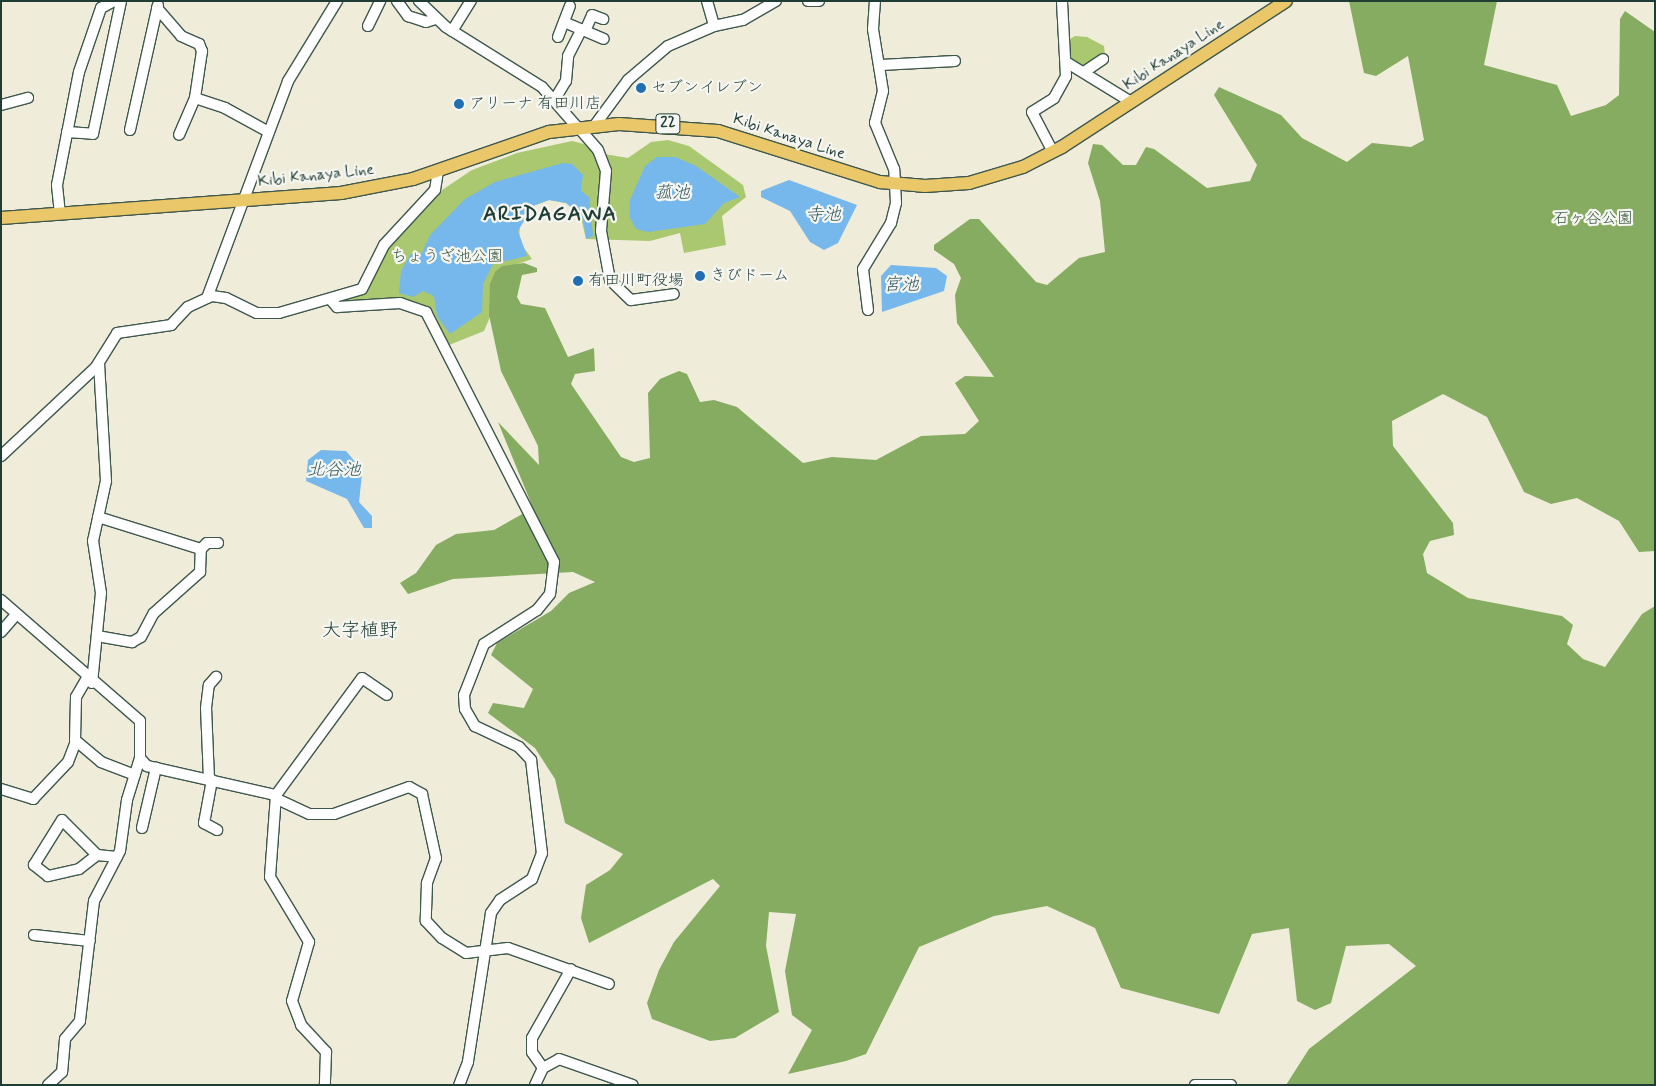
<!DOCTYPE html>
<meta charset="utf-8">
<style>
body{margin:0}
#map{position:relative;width:1656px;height:1086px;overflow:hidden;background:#efecd9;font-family:Mynerve,"Klee One",sans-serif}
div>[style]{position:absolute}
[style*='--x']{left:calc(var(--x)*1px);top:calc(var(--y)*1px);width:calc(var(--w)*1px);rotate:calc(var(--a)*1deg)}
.green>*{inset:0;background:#a9c870}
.forest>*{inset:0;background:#86ac62}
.water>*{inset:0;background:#76b8eb}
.roads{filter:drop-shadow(1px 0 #3e574d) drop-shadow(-1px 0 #3e574d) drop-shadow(0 1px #3e574d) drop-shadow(0 -1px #3e574d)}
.minor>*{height:10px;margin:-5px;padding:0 5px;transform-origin:5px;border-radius:5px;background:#fff}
.major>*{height:12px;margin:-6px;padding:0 6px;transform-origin:6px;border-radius:6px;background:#eac769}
.dots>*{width:14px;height:14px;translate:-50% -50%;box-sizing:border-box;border:2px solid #f6f6f2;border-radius:50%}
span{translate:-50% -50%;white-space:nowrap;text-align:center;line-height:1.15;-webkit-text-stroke:4.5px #f6f6f2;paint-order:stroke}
.shield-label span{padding:1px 4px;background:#f6f6f2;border:1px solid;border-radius:4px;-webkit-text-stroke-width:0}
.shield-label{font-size:15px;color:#1f3d34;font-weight:700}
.street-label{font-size:16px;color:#1f3d34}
.poi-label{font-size:16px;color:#1f3d34}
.left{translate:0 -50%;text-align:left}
.park-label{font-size:16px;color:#3b5940}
.water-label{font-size:18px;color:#355c62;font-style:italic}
.quarter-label{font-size:19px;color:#1f3d34}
.district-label{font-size:21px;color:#1f3d34;font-weight:700;letter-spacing:1px}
.frame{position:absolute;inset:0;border:2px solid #1f3d34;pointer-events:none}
</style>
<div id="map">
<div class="green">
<div style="clip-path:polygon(1075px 36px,1087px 37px,1104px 46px,1105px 55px,1088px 72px,1069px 60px,1068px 40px)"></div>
<div style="clip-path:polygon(668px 140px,689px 146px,743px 185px,746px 197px,722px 216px,726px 245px,684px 253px,680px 233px,650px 241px,586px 239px,580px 213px,566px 203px,549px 200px,533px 206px,520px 222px,519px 241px,532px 259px,512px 266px,484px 331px,449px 345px,422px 304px,404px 299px,346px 303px,345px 298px,360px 294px,382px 253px,436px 194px,472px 170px,517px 153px,572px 141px,584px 144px,592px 152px,628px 158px,651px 142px)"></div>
</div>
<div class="forest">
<div style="clip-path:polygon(1349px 1px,1497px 1px,1484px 65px,1557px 85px,1571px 116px,1606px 105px,1619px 95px,1620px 19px,1625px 11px,1655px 32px,1655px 551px,1639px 552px,1619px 521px,1577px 498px,1551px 504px,1524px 492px,1487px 417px,1443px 394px,1392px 421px,1393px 446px,1453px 523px,1454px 535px,1430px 541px,1423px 554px,1427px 573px,1468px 598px,1562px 616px,1573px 625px,1567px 644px,1583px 659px,1605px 667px,1642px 614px,1655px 606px,1655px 1085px,1286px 1085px,1309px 1049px,1416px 966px,1389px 944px,1346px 946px,1331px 1003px,1315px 1010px,1297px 1001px,1289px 928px,1252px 934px,1219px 1014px,1121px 988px,1095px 928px,1047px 906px,994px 916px,919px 947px,866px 1054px,846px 1061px,788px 1074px,812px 1030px,792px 1015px,785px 971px,796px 914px,769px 912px,766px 946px,779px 1012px,735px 1038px,710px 1041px,652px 1019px,647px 1003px,659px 970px,674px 942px,720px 886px,713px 879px,589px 943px,581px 918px,586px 885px,610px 870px,623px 854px,565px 823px,555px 779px,535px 748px,488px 713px,493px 703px,524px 708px,533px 689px,491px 655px,497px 643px,551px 611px,569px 593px,595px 582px,573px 572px,453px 579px,408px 594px,400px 583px,416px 573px,436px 545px,456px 534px,494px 530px,533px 508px,498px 422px,539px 465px,538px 446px,501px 371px,489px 315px,490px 284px,495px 272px,502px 266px,524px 263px,537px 268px,537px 272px,522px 275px,517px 297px,521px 304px,545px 308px,568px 357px,594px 348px,595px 371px,575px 374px,571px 384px,621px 457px,634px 462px,650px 458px,648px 393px,660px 379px,679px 371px,687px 374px,700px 402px,714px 400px,737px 407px,803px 463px,832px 457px,876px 460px,921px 436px,965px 434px,979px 421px,955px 383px,965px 376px,994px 377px,957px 323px,955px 295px,961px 278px,954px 264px,934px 250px,934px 245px,970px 219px,979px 219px,1036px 282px,1047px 285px,1079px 258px,1105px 252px,1100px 201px,1088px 163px,1093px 144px,1102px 145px,1123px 165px,1136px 165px,1146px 147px,1154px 149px,1207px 188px,1250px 181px,1257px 165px,1214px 95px,1219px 87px,1281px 115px,1302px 138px,1347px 162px,1372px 143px,1411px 147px,1424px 140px,1408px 56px,1376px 76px,1364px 73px)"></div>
</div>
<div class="water">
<div style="clip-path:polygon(657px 157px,675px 157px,696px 166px,740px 197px,724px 203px,705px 224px,648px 232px,636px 229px,630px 218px,630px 200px,645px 166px)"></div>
<div style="clip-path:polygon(563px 163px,572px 164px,583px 175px,581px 191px,589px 197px,593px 236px,586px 239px,583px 218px,566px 203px,549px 200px,533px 206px,518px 231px,527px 256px,493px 264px,483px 284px,482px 312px,450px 334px,437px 316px,434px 296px,423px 291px,413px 297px,399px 293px,401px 271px,411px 254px,422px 253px,430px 235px,465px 199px,495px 182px)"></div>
<div style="clip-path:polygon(789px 180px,857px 205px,838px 243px,824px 250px,810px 242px,790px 211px,761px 197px,761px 191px)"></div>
<div style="clip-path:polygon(891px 265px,936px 268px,947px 276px,944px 291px,882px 312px,881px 276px)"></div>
<div style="clip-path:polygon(321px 450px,346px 451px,357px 464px,362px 474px,359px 502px,372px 516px,372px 528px,364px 528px,347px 499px,306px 481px,308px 460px)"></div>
</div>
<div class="roads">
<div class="minor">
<div style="--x:397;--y:1;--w:19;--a:54"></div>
<div style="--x:408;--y:16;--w:19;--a:18"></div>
<div style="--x:426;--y:22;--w:10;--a:-17"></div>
<div style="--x:419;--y:1;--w:37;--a:44"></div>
<div style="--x:446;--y:27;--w:113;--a:32"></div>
<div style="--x:542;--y:87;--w:53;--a:48.8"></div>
<div style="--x:707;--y:1;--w:26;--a:74"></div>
<div style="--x:808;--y:1;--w:11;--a:0"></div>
<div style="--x:157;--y:8;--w:37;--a:49"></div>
<div style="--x:181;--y:36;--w:20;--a:24"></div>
<div style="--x:199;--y:44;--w:8;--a:67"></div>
<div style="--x:202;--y:51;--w:48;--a:98.5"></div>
<div style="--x:195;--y:98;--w:40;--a:113.4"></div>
<div style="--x:564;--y:22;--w:43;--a:23"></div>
<div style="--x:368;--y:26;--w:28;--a:-64"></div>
<div style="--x:452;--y:31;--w:36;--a:-58"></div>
<div style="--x:585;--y:31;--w:17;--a:-66"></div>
<div style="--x:592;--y:15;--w:12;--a:20"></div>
<div style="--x:558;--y:37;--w:33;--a:-69"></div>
<div style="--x:1066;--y:62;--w:76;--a:31.6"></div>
<div style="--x:881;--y:65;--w:74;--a:-3.1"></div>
<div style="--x:1084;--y:72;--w:23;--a:-34"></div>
<div style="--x:195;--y:98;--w:32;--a:18"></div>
<div style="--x:225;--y:108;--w:48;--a:28.7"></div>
<div style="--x:555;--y:99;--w:21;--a:-59"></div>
<div style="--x:566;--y:81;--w:25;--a:-85"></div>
<div style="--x:568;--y:56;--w:30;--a:-63"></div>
<div style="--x:1;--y:105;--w:28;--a:-15"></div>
<div style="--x:595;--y:125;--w:56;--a:-53.7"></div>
<div style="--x:628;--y:80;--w:52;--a:-40.4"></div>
<div style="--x:668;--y:46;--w:50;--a:-23.5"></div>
<div style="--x:714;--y:26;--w:30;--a:-12"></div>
<div style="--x:743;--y:20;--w:38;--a:-30"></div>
<div style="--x:578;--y:127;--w:30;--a:49"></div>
<div style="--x:598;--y:150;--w:22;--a:69"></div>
<div style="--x:606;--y:171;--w:60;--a:94.8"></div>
<div style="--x:601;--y:231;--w:50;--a:79.6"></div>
<div style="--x:610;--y:280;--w:29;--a:44"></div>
<div style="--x:631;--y:300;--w:43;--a:-7.9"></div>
<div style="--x:130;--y:130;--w:128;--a:-77.4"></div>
<div style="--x:67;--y:132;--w:26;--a:4"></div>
<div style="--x:93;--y:134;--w:136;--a:-78.1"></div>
<div style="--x:1053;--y:152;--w:45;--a:-117.7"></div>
<div style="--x:1032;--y:112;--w:26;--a:-32"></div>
<div style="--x:1054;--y:98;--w:25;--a:-61"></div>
<div style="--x:1066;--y:76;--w:75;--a:-93.1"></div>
<div style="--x:60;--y:214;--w:29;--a:-96"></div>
<div style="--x:57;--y:185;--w:115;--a:-79"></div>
<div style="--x:79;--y:72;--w:68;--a:-71"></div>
<div style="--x:101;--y:8;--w:15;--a:-28"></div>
<div style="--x:207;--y:298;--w:232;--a:-69.5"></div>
<div style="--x:288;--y:81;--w:94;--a:-58.5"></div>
<div style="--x:330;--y:299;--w:11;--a:49"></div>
<div style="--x:337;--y:307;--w:63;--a:-3.6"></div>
<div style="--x:400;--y:303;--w:28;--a:19"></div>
<div style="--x:426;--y:312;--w:281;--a:62.9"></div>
<div style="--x:554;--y:562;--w:32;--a:97"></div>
<div style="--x:550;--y:594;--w:21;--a:129"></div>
<div style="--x:537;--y:610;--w:63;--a:147.3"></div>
<div style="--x:484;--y:644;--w:55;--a:111.4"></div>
<div style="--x:464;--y:695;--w:14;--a:86"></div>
<div style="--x:465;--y:709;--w:20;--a:60"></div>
<div style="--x:475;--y:726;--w:49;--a:25.5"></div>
<div style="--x:519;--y:747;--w:18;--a:47"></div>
<div style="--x:531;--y:760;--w:94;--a:83.3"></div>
<div style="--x:542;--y:853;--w:28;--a:111"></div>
<div style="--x:532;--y:879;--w:38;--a:147"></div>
<div style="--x:500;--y:900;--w:16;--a:125"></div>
<div style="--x:491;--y:913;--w:151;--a:98.8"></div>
<div style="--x:468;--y:1062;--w:25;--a:111"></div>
<div style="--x:868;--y:310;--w:41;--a:-97"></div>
<div style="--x:863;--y:269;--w:54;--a:-58.7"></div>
<div style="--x:891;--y:223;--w:21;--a:-76"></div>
<div style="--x:896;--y:203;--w:34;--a:-93"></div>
<div style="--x:894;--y:169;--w:50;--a:-112.4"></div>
<div style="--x:875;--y:123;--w:33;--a:-76"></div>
<div style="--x:883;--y:91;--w:63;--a:-99.2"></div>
<div style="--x:873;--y:29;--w:28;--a:-86"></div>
<div style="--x:1;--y:456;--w:130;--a:-43.1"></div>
<div style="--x:96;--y:367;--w:40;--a:-58"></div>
<div style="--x:117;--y:333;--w:55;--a:-8.4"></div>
<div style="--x:171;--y:325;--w:25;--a:-47"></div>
<div style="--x:188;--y:307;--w:26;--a:-25"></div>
<div style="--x:212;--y:296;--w:14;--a:8"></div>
<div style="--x:226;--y:298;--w:34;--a:26"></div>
<div style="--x:257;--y:313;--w:22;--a:0"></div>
<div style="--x:279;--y:313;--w:86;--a:-16.1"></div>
<div style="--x:362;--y:289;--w:49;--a:-63.4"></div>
<div style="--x:384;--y:245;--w:75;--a:-47.2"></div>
<div style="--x:435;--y:190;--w:19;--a:-81"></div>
<div style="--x:98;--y:517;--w:108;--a:17.3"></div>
<div style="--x:201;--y:549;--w:8;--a:-45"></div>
<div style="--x:207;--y:543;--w:11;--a:0"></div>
<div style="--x:1;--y:600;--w:184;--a:41"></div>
<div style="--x:140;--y:721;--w:37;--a:90"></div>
<div style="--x:140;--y:758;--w:44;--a:107.2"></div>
<div style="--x:127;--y:800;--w:51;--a:97.8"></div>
<div style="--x:120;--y:851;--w:56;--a:117.5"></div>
<div style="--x:94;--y:901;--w:121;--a:96.7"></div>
<div style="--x:80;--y:1021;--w:23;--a:130"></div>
<div style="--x:65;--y:1039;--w:33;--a:95"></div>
<div style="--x:62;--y:1072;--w:19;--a:137"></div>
<div style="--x:1;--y:632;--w:21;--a:-49"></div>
<div style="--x:97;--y:636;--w:36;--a:10"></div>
<div style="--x:132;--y:642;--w:10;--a:-29"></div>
<div style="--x:141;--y:637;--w:27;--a:-62"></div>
<div style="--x:154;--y:613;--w:62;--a:-41.7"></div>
<div style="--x:200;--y:572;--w:23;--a:-88"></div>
<div style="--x:87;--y:678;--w:22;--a:120"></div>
<div style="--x:76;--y:697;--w:43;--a:91.3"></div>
<div style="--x:75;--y:740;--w:34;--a:40"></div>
<div style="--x:101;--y:762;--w:36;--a:21"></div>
<div style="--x:92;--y:683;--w:90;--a:-84.3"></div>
<div style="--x:101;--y:593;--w:53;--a:-98.7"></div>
<div style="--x:93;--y:541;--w:61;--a:-77.8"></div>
<div style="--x:106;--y:481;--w:118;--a:-93.4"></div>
<div style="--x:140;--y:758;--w:11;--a:49"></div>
<div style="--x:147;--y:766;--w:132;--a:12.7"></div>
<div style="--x:276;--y:795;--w:82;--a:94.2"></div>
<div style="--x:270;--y:877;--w:76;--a:59"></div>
<div style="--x:309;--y:942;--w:61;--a:106.1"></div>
<div style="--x:292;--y:1001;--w:26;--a:69"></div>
<div style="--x:301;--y:1025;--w:37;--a:47"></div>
<div style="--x:326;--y:1052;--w:33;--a:92"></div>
<div style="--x:209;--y:779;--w:71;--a:-92.4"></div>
<div style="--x:206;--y:708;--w:23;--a:-83"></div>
<div style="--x:209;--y:685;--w:11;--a:-49"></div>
<div style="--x:212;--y:780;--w:44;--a:100.5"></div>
<div style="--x:204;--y:823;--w:15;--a:28"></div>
<div style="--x:1;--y:789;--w:34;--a:17"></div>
<div style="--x:33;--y:799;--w:51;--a:-46.6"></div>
<div style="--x:68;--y:762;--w:22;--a:-69"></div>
<div style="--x:276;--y:795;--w:145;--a:-53.7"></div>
<div style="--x:362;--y:678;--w:30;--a:34"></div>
<div style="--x:277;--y:799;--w:35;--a:25"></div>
<div style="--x:309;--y:814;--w:25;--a:0"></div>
<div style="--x:334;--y:814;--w:80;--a:-19.8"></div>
<div style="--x:409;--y:787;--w:15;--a:28"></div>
<div style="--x:422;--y:794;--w:66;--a:77.7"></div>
<div style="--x:436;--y:858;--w:27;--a:110"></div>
<div style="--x:427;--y:883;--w:38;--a:92"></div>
<div style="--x:426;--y:921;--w:23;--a:47"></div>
<div style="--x:442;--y:938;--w:28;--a:32"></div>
<div style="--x:466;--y:953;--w:42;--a:-6.8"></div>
<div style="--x:508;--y:948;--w:107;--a:19.6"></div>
<div style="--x:142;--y:828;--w:62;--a:-76.9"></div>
<div style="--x:97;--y:855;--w:23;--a:142"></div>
<div style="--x:79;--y:869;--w:32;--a:167"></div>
<div style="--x:48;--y:876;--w:18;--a:-142"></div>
<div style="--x:34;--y:865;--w:53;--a:-58.1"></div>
<div style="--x:62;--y:820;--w:49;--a:45"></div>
<div style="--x:97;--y:855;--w:20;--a:6"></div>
<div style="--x:34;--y:935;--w:56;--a:6.1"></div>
<div style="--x:543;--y:1068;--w:19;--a:-125"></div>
<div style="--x:532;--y:1052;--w:14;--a:-90"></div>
<div style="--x:532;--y:1038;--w:79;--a:-60.5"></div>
<div style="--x:535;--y:1085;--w:19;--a:-65"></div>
<div style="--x:543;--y:1068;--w:18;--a:-29"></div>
<div style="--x:559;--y:1059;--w:78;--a:19.4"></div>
<div style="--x:1195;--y:1085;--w:36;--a:0"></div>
</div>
<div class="major">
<div style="--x:1;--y:218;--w:341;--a:-4.2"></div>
<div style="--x:341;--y:193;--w:73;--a:-11"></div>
<div style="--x:413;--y:179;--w:144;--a:-19.1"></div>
<div style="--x:549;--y:132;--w:70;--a:-6.5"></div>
<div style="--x:619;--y:124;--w:99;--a:4"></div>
<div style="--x:718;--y:131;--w:170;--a:17.5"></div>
<div style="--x:880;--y:182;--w:45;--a:5.1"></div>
<div style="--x:925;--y:186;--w:44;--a:-3.9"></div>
<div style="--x:969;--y:183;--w:56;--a:-16.5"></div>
<div style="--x:1023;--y:167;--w:44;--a:-27.1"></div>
<div style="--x:1062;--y:147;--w:267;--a:-33.1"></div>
</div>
</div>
<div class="dots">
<div style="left:641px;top:88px;background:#1f6fb2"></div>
<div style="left:459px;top:104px;background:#1f6fb2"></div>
<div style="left:700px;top:276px;background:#1f6fb2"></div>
<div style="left:578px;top:281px;background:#1f6fb2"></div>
</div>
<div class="shield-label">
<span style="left:668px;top:124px">22</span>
</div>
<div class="street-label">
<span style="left:1174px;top:55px;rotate:-33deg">Kibi Kanaya Line</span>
<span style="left:789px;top:137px;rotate:18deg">Kibi Kanaya Line</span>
<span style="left:316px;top:176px;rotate:-6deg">Kibi Kanaya Line</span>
</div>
<div class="poi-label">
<span class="left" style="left:651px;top:88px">セブンイレブン</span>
<span class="left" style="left:469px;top:104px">アリーナ 有田川店</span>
<span class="left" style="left:710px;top:276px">きびドーム</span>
<span class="left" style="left:588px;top:281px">有田川町役場</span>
</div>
<div class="park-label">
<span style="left:1593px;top:219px">石ヶ谷公園</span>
<span style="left:447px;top:257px">ちょうざ池公園</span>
</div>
<div class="water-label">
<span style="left:672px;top:193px">菰池</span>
<span style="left:823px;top:215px">寺池</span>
<span style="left:901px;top:285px">宮池</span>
<span style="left:334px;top:470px">北谷池</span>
</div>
<div class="quarter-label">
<span style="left:360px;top:631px">大字植野</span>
</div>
<div class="district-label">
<span style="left:550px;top:214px">ARIDAGAWA</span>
</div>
<div class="frame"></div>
</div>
